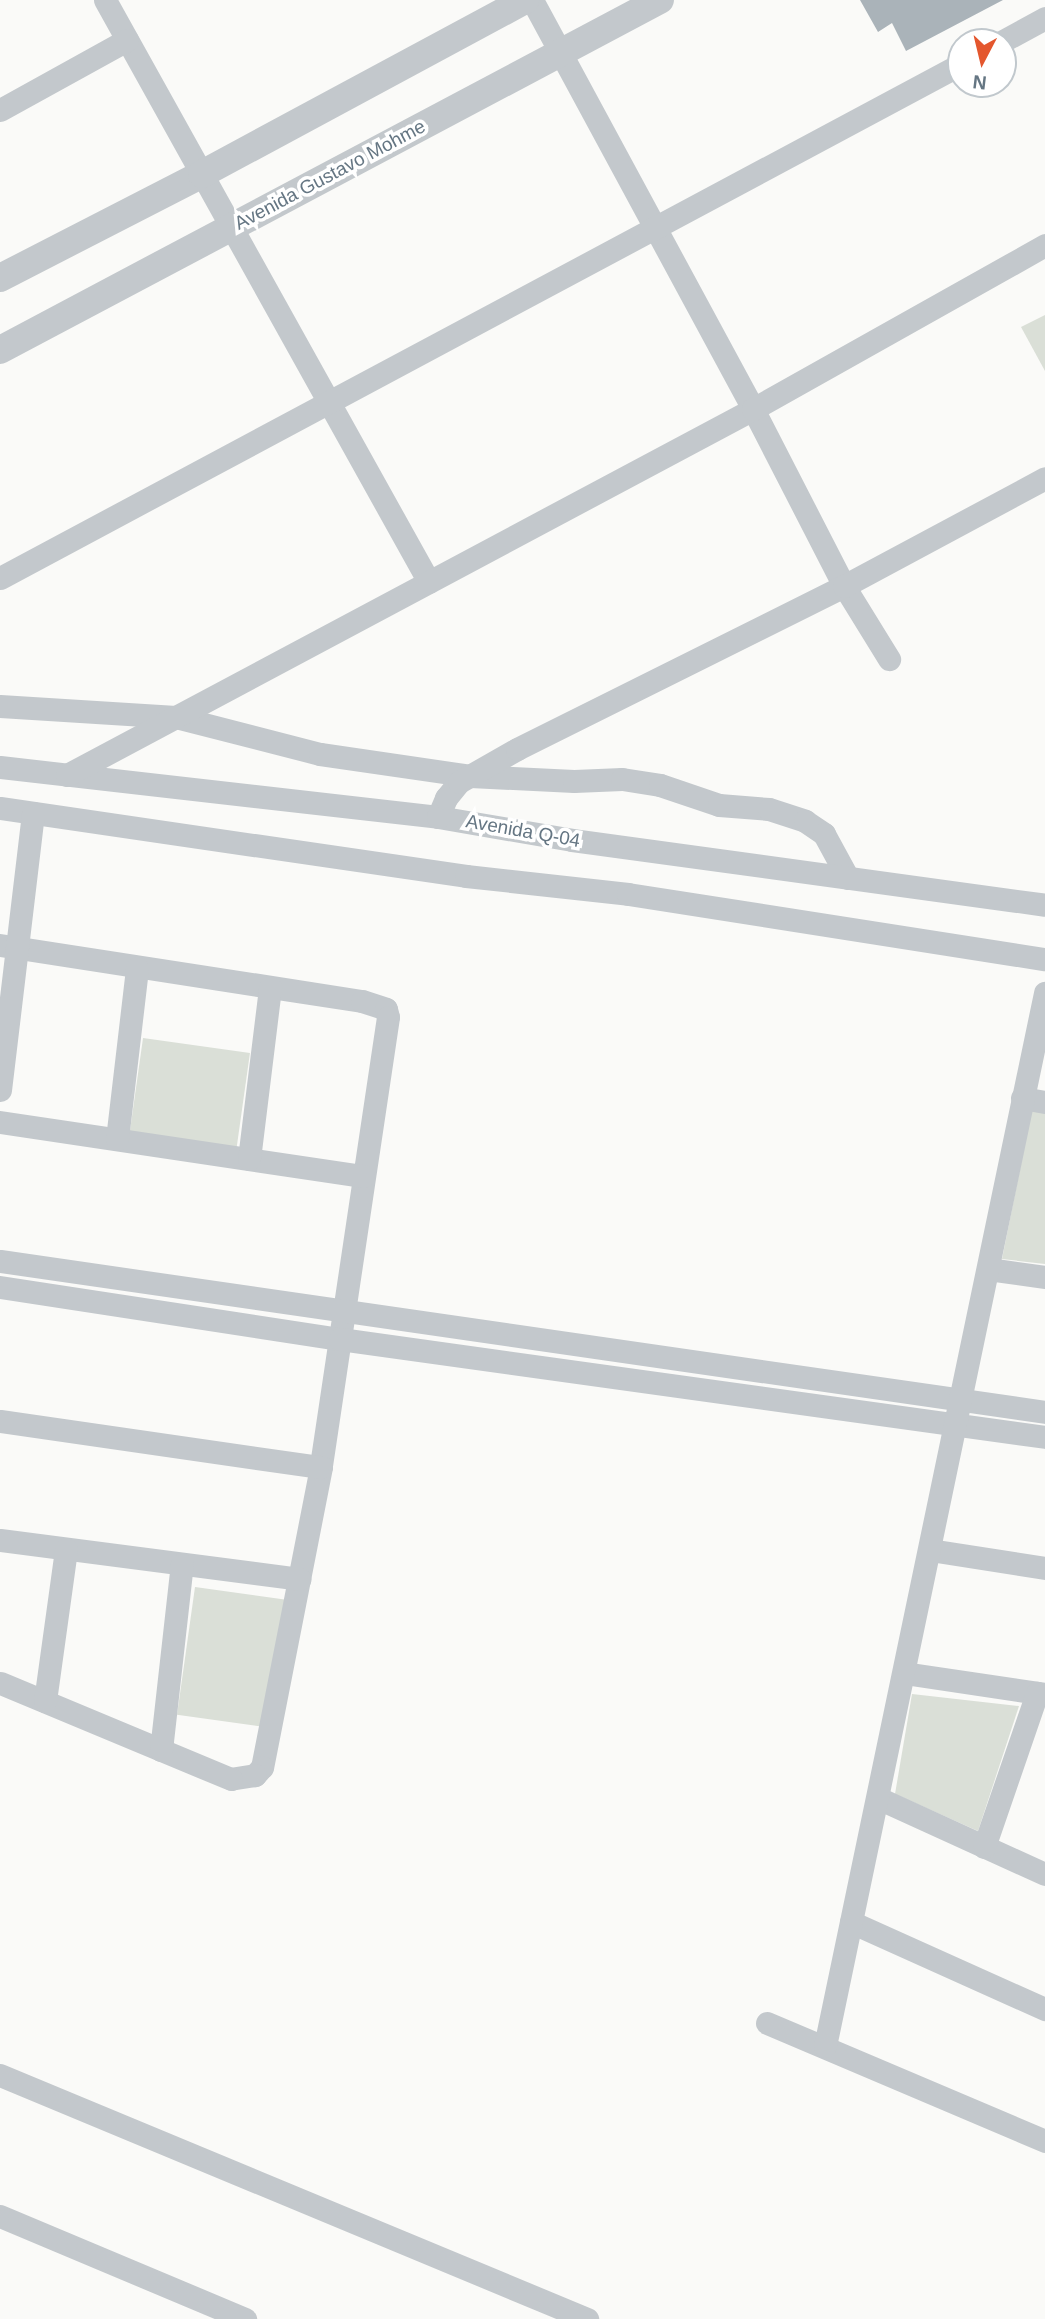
<!DOCTYPE html>
<style>
body{margin:0}
#map{position:relative;width:1045px;height:2319px;overflow:hidden;background:#fafaf8;font-family:Helvetica,sans-serif}
div>[style]{position:absolute}
[style*='--x']{left:calc(var(--x)*1px);top:calc(var(--y)*1px);width:calc(var(--w)*1px);rotate:calc(var(--a)*1deg)}
.green>*{inset:0;background:#dadfd7;transform-origin:0 0}
.building>*{inset:0;background:#aab3b9}
.minor>*{height:23px;margin:-11.5px;padding:0 11.5px;transform-origin:11.5px;border-radius:11.5px;background:#c3c8cc}
.tertiary>*{height:28px;margin:-14px;padding:0 14px;transform-origin:14px;border-radius:14px;background:#c3c8cc}
span{translate:-50% -50%;white-space:nowrap;text-align:center;line-height:1.15;-webkit-text-stroke:7px #fff;paint-order:stroke}
.street-label{font-size:19px;color:#657683}
.north{position:absolute;left:947px;top:28px;width:70px;height:70px;box-sizing:border-box;background:#fff;border:2px solid #c1c8cd;border-radius:50%;rotate:187deg;font-size:19px;font-weight:700;line-height:28px;text-align:center;color:#657683}
.north::after{content:'';display:block;margin:auto;width:24px;height:32px;background:#e4572e;clip-path:polygon(50% 0,100% 100%,50% 72%,0 100%)}
</style>
<div id="map">
<div class="green">
<div style="clip-path:polygon(1045px 315px,1045px 371px,1021px 327px)"></div>
<div style="left:143px;top:1038px;width:108px;height:97px;rotate:8deg"></div>
<div style="clip-path:polygon(1032px 1109px,1045px 1110px,1045px 1264px,1002px 1259px)"></div>
<div style="left:195px;top:1587px;width:94px;height:129px;rotate:8deg"></div>
<div style="clip-path:polygon(912px 1694px,1019px 1706px,978px 1831px,895px 1794px)"></div>
</div>
<div class="building">
<div style="clip-path:polygon(860px 0,1003px 0,906px 51px,892px 23px,878px 32px)"></div>
</div>
<div class="minor">
<div style="--x:105;--y:0;--w:666;--a:60.9"></div>
<div style="--x:532;--y:0;--w:465;--a:61.6"></div>
<div style="--x:753;--y:409;--w:199;--a:62.8"></div>
<div style="--x:844;--y:586;--w:86;--a:58.3"></div>
<div style="--x:1001;--y:42;--w:50;--a:-28.6"></div>
<div style="--x:0;--y:110;--w:145;--a:-28.9"></div>
<div style="--x:0;--y:578;--w:1090;--a:-28.14"></div>
<div style="--x:0;--y:706;--w:176;--a:3.6"></div>
<div style="--x:176;--y:717;--w:149;--a:14.4"></div>
<div style="--x:320;--y:754;--w:152;--a:8.3"></div>
<div style="--x:470;--y:776;--w:104;--a:2.8"></div>
<div style="--x:574;--y:781;--w:48;--a:-2.4"></div>
<div style="--x:622;--y:779;--w:38;--a:9"></div>
<div style="--x:660;--y:785;--w:62;--a:18.7"></div>
<div style="--x:719;--y:805;--w:50;--a:4.6"></div>
<div style="--x:769;--y:809;--w:38;--a:18"></div>
<div style="--x:805;--y:821;--w:23;--a:34"></div>
<div style="--x:824;--y:834;--w:50;--a:61.4"></div>
<div style="--x:0;--y:767;--w:441;--a:6.5"></div>
<div style="--x:438;--y:817;--w:136;--a:9.7"></div>
<div style="--x:572;--y:840;--w:477;--a:7.8"></div>
<div style="--x:67;--y:775;--w:778;--a:-28.08"></div>
<div style="--x:753;--y:409;--w:335;--a:-29.3"></div>
<div style="--x:0;--y:808;--w:471;--a:8.3"></div>
<div style="--x:466;--y:876;--w:163;--a:6.3"></div>
<div style="--x:628;--y:894;--w:422;--a:8.9"></div>
<div style="--x:438;--y:817;--w:21;--a:-67"></div>
<div style="--x:446;--y:798;--w:21;--a:-51"></div>
<div style="--x:459;--y:782;--w:67;--a:-29.6"></div>
<div style="--x:517;--y:749;--w:365;--a:-26.5"></div>
<div style="--x:844;--y:586;--w:228;--a:-28.2"></div>
<div style="--x:0;--y:945;--w:366;--a:8.8"></div>
<div style="--x:362;--y:1001;--w:25;--a:18"></div>
<div style="--x:386;--y:1009;--w:8;--a:76"></div>
<div style="--x:388;--y:1017;--w:455;--a:98.5"></div>
<div style="--x:321;--y:1467;--w:306;--a:101.1"></div>
<div style="--x:262;--y:1767;--w:11;--a:131"></div>
<div style="--x:255;--y:1775;--w:24;--a:171"></div>
<div style="--x:231;--y:1779;--w:250;--a:-157.4"></div>
<div style="--x:0;--y:1090;--w:279;--a:-83.2"></div>
<div style="--x:1022;--y:1098;--w:23;--a:10"></div>
<div style="--x:0;--y:1122;--w:367;--a:8.5"></div>
<div style="--x:117;--y:1139;--w:172;--a:-83.3"></div>
<div style="--x:249;--y:1159;--w:173;--a:-83"></div>
<div style="--x:0;--y:1261;--w:1056;--a:8.22"></div>
<div style="--x:988;--y:1269;--w:58;--a:8"></div>
<div style="--x:0;--y:1287;--w:344;--a:8.7"></div>
<div style="--x:340;--y:1339;--w:712;--a:7.91"></div>
<div style="--x:0;--y:1421;--w:324;--a:8.2"></div>
<div style="--x:0;--y:1540;--w:302;--a:7.4"></div>
<div style="--x:930;--y:1550;--w:116;--a:8.9"></div>
<div style="--x:904;--y:1673;--w:143;--a:8.5"></div>
<div style="--x:45;--y:1701;--w:153;--a:-82.1"></div>
<div style="--x:161;--y:1750;--w:187;--a:-83.6"></div>
<div style="--x:878;--y:1798;--w:183;--a:24.5"></div>
<div style="--x:984;--y:1847;--w:163;--a:-71"></div>
<div style="--x:851;--y:1922;--w:213;--a:24.2"></div>
<div style="--x:767;--y:2023;--w:302;--a:23"></div>
<div style="--x:825;--y:2046;--w:1076;--a:-78.2"></div>
<div style="--x:0;--y:2075;--w:636;--a:22.57"></div>
<div style="--x:0;--y:2216;--w:266;--a:22.8"></div>
</div>
<div class="tertiary">
<div style="--x:0;--y:278;--w:227;--a:-27.2"></div>
<div style="--x:202;--y:174;--w:367;--a:-28.3"></div>
<div style="--x:0;--y:350;--w:747;--a:-27.94"></div>
</div>
<div class="street-label">
<span style="left:330px;top:175px;rotate:-28deg">Avenida Gustavo Mohme</span>
<span style="left:523px;top:831px;rotate:10deg">Avenida Q-04</span>
</div>
<div class="north">N</div>
</div>
